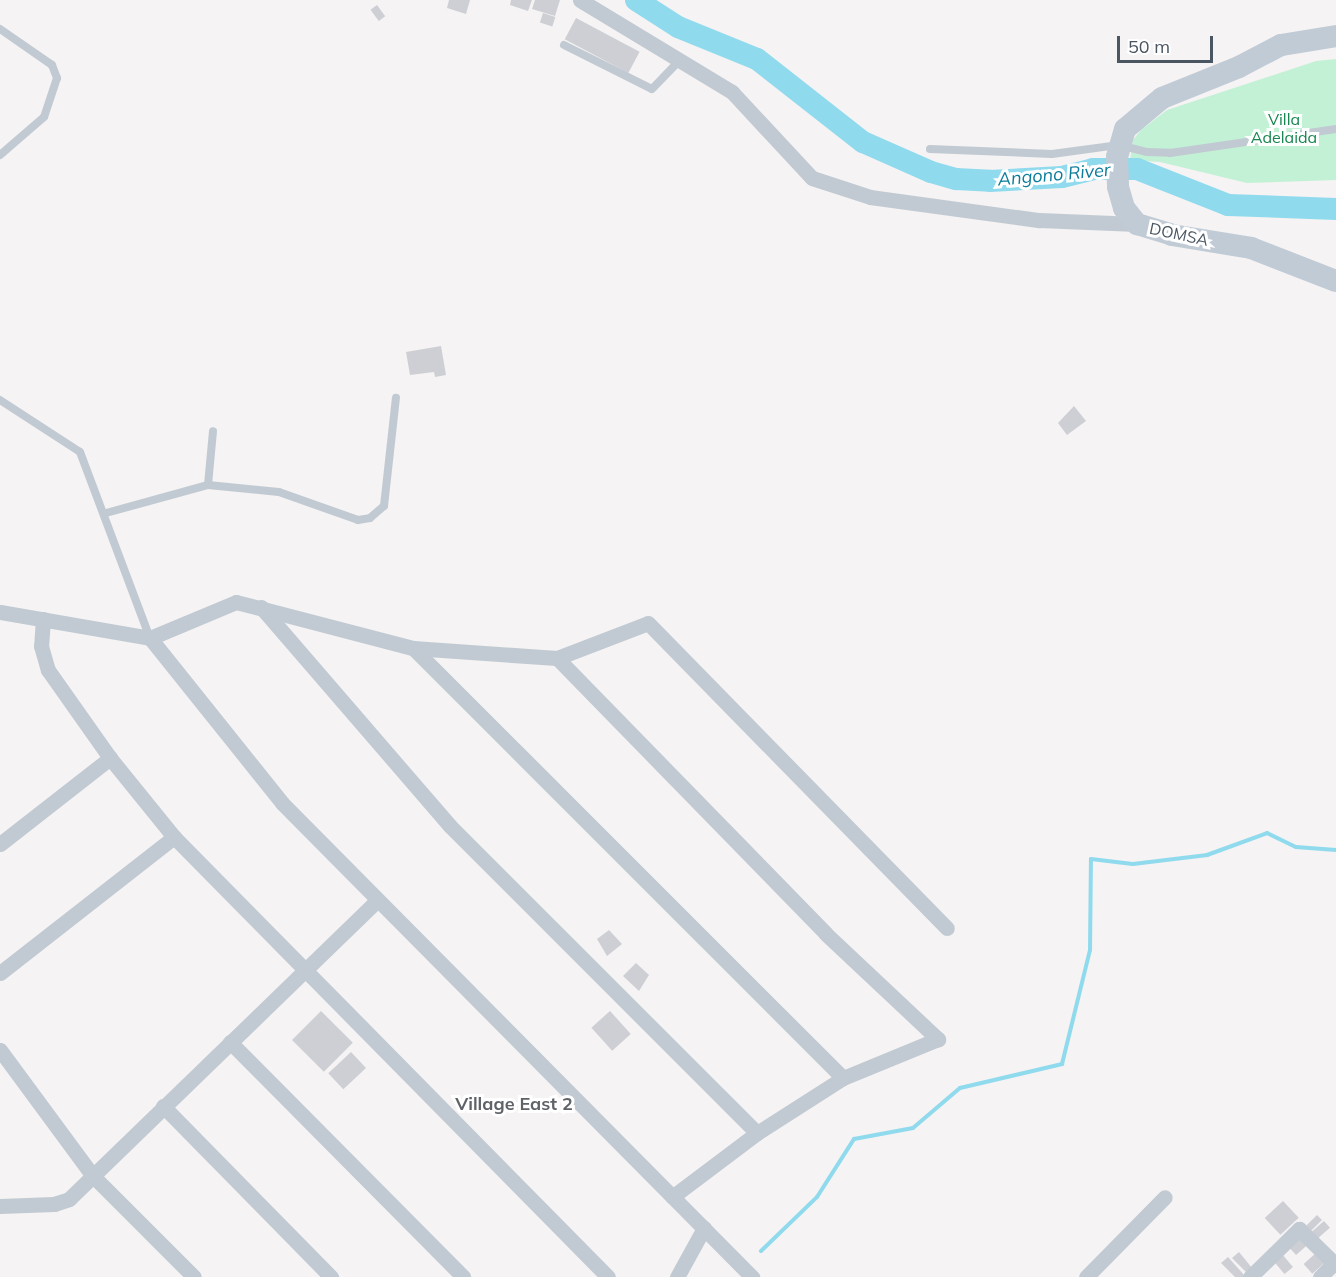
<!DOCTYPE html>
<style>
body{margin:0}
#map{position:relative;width:1336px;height:1277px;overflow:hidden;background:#f5f3f3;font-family:Mulish,sans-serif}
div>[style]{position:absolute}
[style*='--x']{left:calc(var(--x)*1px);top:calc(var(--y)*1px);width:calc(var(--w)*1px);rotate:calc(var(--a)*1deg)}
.green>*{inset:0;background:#c3f1d5}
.stream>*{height:4px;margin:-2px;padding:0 2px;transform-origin:2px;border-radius:2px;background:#90daee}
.river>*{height:22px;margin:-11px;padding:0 11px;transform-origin:11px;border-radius:11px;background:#90daee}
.building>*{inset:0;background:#cdcfd5;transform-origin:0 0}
.service>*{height:8px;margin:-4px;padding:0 4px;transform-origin:4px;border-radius:4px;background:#c1cad2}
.minor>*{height:15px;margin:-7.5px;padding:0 7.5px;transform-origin:7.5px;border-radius:7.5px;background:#c1cad2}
.secondary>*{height:22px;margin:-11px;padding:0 11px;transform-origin:11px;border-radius:11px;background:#c1cbd6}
span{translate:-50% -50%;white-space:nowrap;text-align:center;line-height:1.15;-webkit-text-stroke:6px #fff;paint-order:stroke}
.park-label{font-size:16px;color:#17864f}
.street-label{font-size:16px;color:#4a5661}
.water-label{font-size:18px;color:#0c7c9b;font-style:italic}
.neighbourhood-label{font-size:18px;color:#5f6368;font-weight:700}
.scale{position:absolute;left:1117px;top:36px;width:96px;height:27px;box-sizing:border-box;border:3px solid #4a5661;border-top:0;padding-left:8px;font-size:18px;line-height:21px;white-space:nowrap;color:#4a5661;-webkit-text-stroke:4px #fff;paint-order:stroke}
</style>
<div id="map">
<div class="green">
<div style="clip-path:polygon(1336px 59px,1336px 180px,1247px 183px,1160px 162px,1130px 160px,1133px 140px,1141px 130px,1167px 110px,1316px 61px)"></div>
</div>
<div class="stream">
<div style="--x:761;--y:1251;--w:78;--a:-44"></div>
<div style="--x:817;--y:1197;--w:69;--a:-57.5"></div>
<div style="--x:854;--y:1139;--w:60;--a:-10.6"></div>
<div style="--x:913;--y:1128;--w:62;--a:-40.4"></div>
<div style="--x:960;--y:1088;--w:105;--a:-13.2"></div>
<div style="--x:1062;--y:1064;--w:117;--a:-76.2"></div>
<div style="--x:1090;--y:950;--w:91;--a:-89.4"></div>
<div style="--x:1091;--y:859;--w:42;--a:6.8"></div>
<div style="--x:1133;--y:864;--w:75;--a:-6.9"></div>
<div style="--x:1207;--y:855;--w:64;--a:-20.1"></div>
<div style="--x:1267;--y:833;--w:32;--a:26"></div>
<div style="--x:1296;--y:847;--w:40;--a:4.3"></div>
</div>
<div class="river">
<div style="--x:636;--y:0;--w:50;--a:32.7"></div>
<div style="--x:678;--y:27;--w:85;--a:22.1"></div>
<div style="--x:757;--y:59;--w:135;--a:38.1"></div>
<div style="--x:863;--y:142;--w:74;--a:23.8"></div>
<div style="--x:931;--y:172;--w:26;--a:16"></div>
<div style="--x:956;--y:179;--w:34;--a:3"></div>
<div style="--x:990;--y:181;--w:72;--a:-3.2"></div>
<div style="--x:1062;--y:177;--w:32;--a:-14"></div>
<div style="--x:1093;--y:169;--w:44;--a:0"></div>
<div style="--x:1137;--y:169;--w:98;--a:21.6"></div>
<div style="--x:1228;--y:205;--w:108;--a:2.1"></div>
</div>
<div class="building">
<div style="clip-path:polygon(449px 0,470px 0,466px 14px,447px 8px)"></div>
<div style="clip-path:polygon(511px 0,532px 0,528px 11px,510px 5px)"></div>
<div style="clip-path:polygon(535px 0,560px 0,555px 16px,532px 9px)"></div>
<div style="left:377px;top:5px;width:14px;height:8px;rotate:54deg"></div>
<div style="left:543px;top:13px;width:13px;height:10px;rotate:18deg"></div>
<div style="left:576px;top:18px;width:72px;height:24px;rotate:28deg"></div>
<div style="clip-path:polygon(441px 346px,446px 375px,435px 377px,434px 372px,410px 375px,406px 352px)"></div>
<div style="clip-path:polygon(1074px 406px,1086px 421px,1067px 435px,1058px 423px)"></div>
<div style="clip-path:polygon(609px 930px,622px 944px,607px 956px,597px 939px)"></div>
<div style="clip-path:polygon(636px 963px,649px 975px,639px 991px,623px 976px)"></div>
<div style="left:321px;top:1011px;width:45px;height:41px;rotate:45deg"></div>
<div style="left:610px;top:1011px;width:31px;height:25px;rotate:48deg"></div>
<div style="left:351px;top:1052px;width:22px;height:31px;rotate:47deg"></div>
<div style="left:1283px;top:1201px;width:23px;height:25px;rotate:47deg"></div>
<div style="left:1317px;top:1215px;width:7px;height:16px;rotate:45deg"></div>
<div style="left:1324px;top:1221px;width:9px;height:17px;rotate:49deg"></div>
<div style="left:1300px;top:1234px;width:13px;height:17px;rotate:48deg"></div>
<div style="clip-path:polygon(1239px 1252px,1252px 1268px,1247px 1273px,1232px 1258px)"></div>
<div style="left:1317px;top:1252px;width:13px;height:18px;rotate:48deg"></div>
<div style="left:1282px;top:1254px;width:17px;height:11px;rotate:50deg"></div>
<div style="clip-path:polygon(1228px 1257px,1245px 1276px,1244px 1277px,1235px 1277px,1221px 1263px)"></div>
</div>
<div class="service">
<div style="--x:0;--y:29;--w:63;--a:34.7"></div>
<div style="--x:52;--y:65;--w:14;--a:69"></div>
<div style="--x:57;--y:78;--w:41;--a:108.4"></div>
<div style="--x:44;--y:117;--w:58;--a:139.2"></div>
<div style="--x:564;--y:45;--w:98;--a:26.6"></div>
<div style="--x:652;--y:89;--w:37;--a:-46"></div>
<div style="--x:930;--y:149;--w:122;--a:2.3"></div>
<div style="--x:1052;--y:154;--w:68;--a:-7.7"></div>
<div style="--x:1119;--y:145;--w:29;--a:14"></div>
<div style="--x:1147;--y:152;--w:23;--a:2"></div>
<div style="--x:1170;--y:153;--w:168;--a:-8.2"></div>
<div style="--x:0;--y:400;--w:95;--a:33"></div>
<div style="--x:80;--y:452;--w:199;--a:69.4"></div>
<div style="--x:208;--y:485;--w:54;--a:-84.7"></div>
<div style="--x:106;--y:513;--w:106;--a:-15.4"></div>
<div style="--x:208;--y:485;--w:71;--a:5.6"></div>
<div style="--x:279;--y:492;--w:84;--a:19.5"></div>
<div style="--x:358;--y:520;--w:12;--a:-9"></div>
<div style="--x:370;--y:518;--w:18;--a:-41"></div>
<div style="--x:384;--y:506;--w:109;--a:-83.7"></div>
</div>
<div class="minor">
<div style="--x:580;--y:0;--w:178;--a:31.2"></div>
<div style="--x:732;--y:92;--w:117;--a:47.1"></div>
<div style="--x:812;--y:178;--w:61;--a:18.1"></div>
<div style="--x:870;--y:197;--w:171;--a:7.8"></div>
<div style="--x:1039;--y:220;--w:98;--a:2.3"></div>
<div style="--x:261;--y:607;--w:289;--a:49.2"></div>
<div style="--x:450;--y:826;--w:434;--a:45"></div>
<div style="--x:0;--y:612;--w:152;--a:9.8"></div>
<div style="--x:150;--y:638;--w:93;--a:-22.7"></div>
<div style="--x:236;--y:602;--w:183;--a:14.6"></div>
<div style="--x:413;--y:648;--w:144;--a:4"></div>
<div style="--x:557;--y:658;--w:97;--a:-21"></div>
<div style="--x:648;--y:623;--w:427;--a:45.6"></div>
<div style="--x:43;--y:619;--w:27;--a:94"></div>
<div style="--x:41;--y:646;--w:25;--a:74"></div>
<div style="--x:48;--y:670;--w:108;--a:54.8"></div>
<div style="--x:110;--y:758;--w:102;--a:51"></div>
<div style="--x:174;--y:837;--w:618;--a:45.39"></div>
<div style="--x:150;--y:638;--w:211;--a:51.3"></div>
<div style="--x:282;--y:803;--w:668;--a:45.24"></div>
<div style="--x:413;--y:648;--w:608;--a:45"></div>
<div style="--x:557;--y:658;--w:385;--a:45.7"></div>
<div style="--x:826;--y:934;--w:154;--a:43.2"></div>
<div style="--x:938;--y:1039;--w:103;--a:157.7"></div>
<div style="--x:843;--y:1078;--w:102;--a:147.4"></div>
<div style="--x:757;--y:1133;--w:106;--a:143"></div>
<div style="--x:0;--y:844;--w:140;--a:-38"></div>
<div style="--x:0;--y:973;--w:221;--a:-38"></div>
<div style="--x:230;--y:1042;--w:331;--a:45.2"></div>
<div style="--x:0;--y:1050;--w:155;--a:53.6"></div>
<div style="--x:92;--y:1175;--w:144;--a:45"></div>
<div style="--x:163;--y:1106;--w:240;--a:45.5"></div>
<div style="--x:0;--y:1206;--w:54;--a:-2.1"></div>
<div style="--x:54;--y:1204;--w:16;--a:-18"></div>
<div style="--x:69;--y:1199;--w:428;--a:-44.1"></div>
<div style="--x:677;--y:1277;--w:56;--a:-61.1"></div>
<div style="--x:1086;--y:1277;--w:112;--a:-45.4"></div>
<div style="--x:1250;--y:1277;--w:69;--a:-44.4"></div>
<div style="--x:1299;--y:1229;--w:52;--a:44.2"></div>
<div style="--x:1320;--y:1277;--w:20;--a:-45"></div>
</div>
<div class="secondary">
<div style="--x:1336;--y:36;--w:56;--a:170.7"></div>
<div style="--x:1281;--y:45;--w:47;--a:152.4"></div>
<div style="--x:1239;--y:67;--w:83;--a:158.1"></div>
<div style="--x:1162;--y:98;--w:48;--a:140"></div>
<div style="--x:1125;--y:129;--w:29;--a:106"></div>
<div style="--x:1117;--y:157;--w:30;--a:88"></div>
<div style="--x:1118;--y:187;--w:22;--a:74"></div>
<div style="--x:1124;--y:208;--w:21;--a:51"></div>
<div style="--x:1137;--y:224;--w:37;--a:17"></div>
<div style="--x:1172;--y:235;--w:80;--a:9.3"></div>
<div style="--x:1251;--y:248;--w:91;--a:21.2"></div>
</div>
<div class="park-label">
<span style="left:1284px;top:128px">Villa<br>Adelaida</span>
</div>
<div class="street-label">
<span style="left:1179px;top:234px;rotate:12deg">DOMSA</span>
</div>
<div class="water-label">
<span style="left:1054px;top:175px;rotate:-5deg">Angono River</span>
</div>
<div class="neighbourhood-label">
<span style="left:514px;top:1104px">Village East 2</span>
</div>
<div class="scale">50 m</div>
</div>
